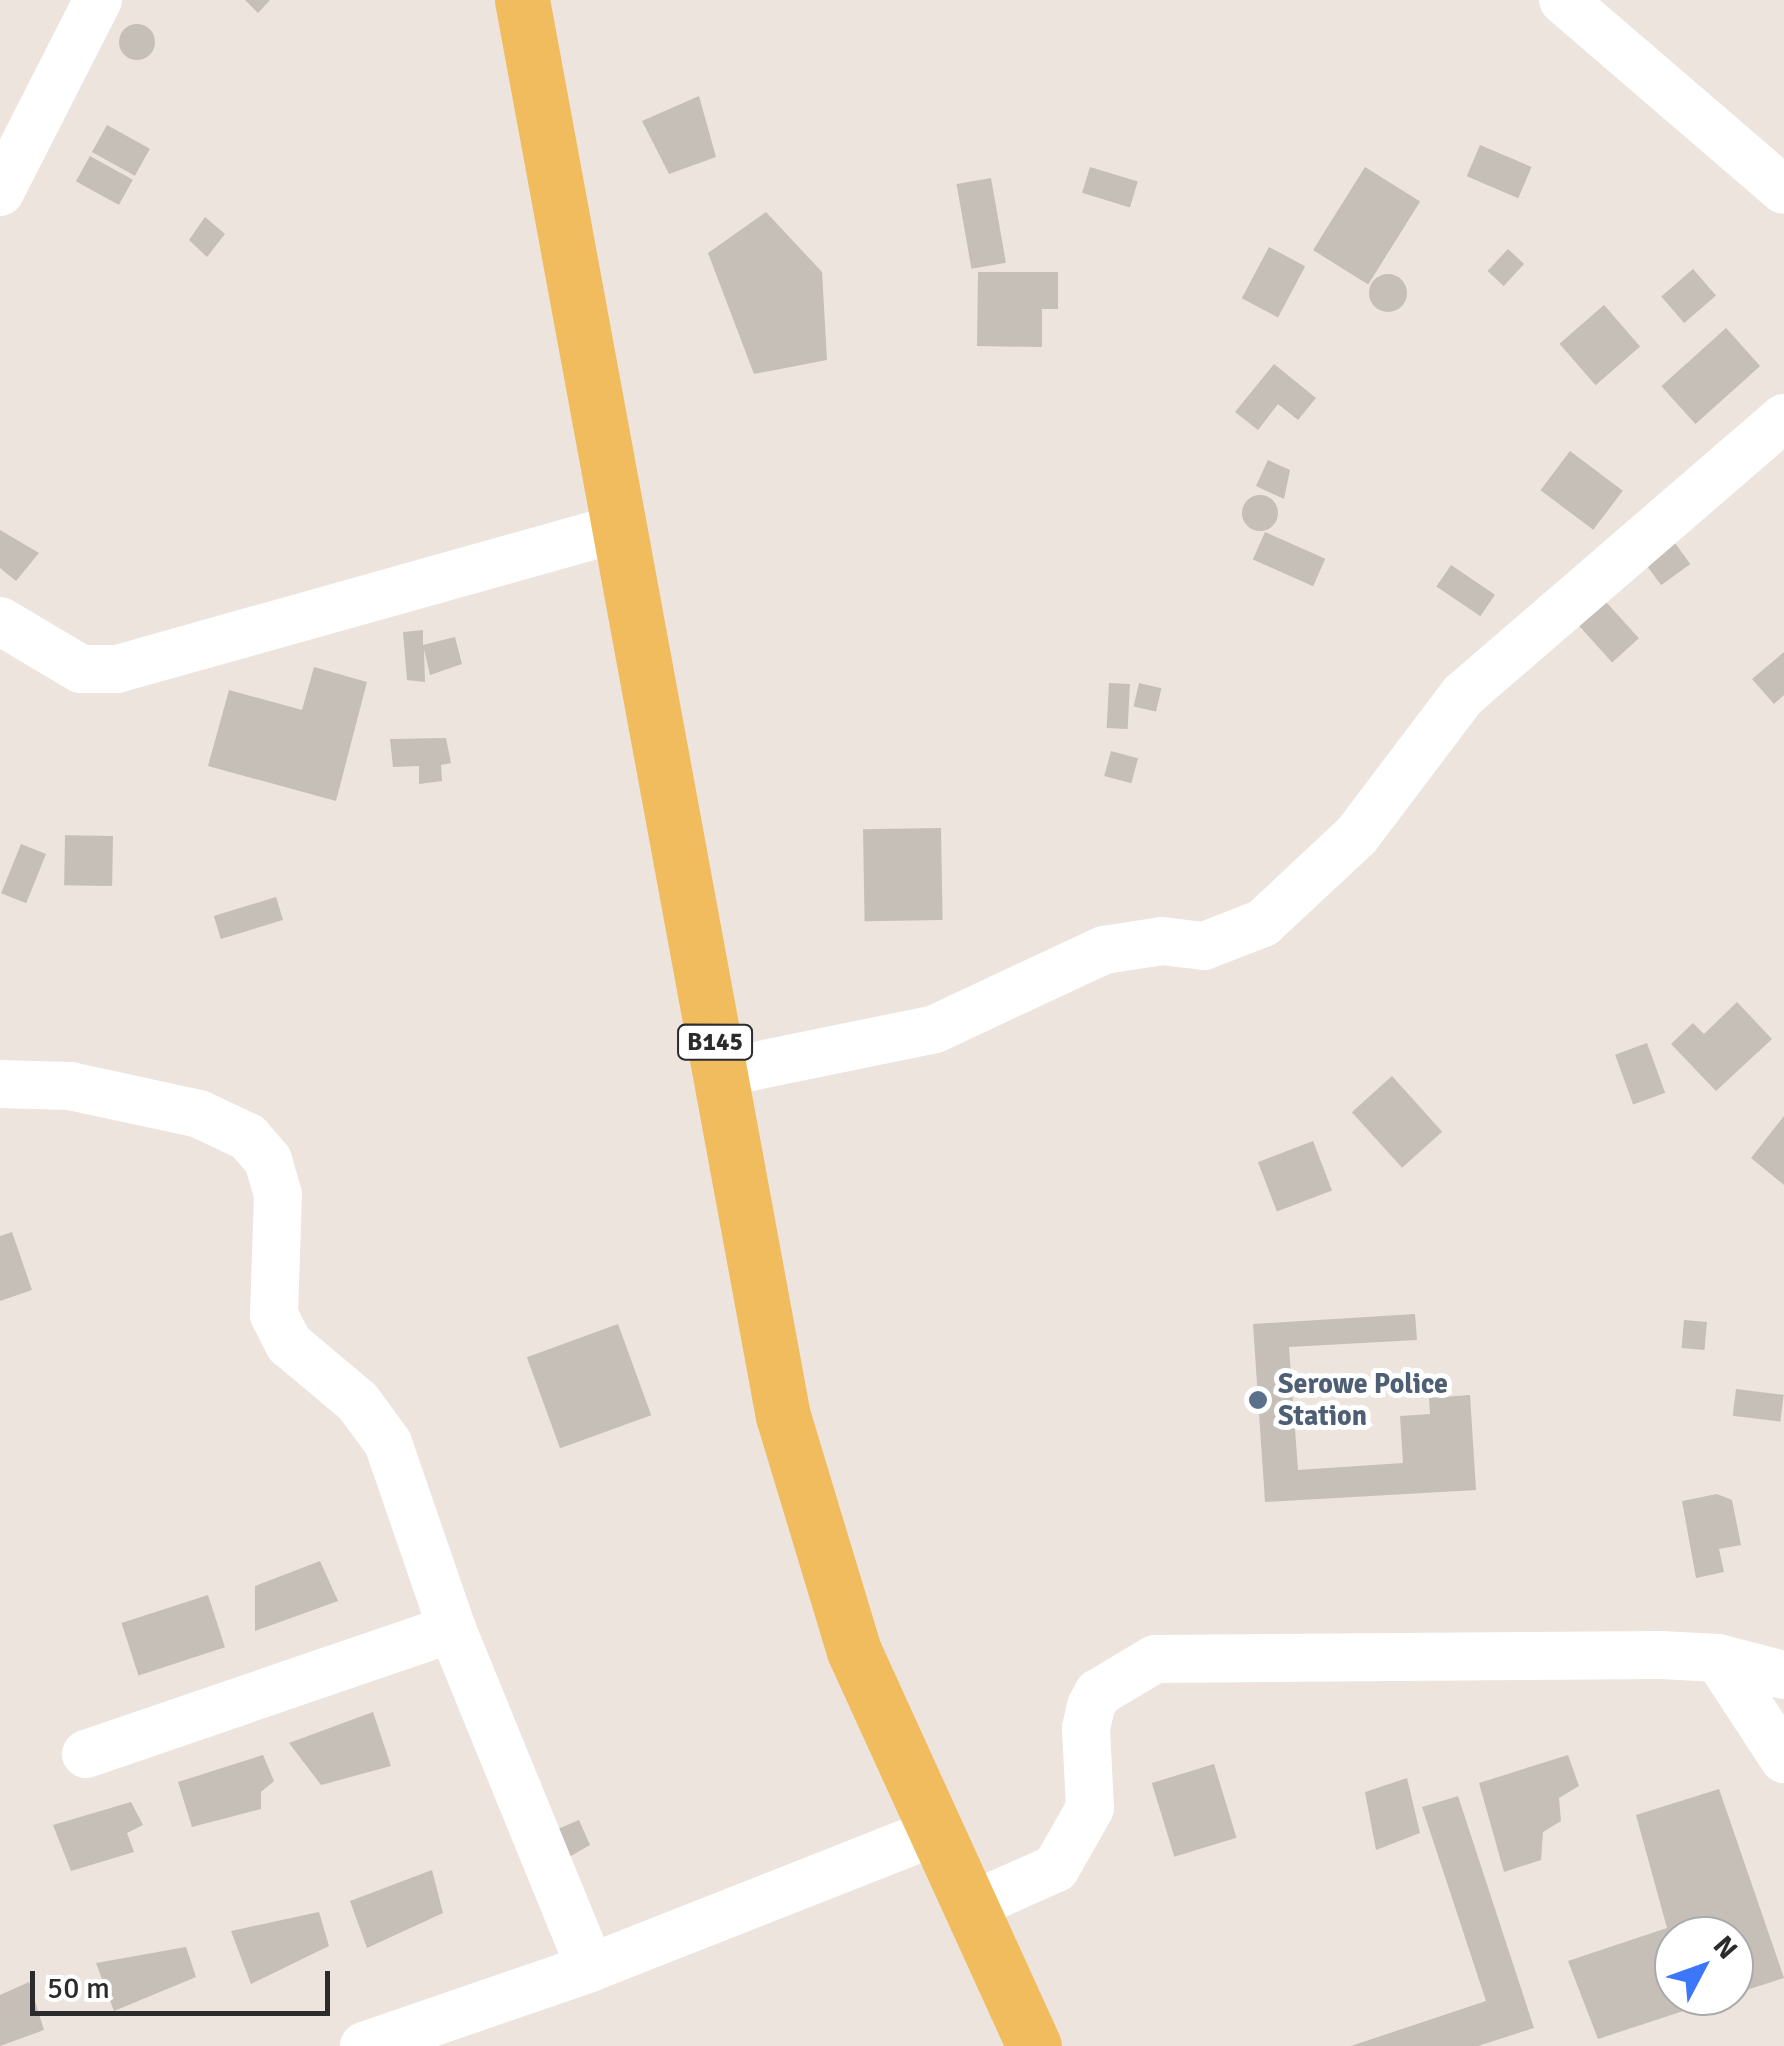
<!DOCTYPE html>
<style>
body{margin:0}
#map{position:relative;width:1784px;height:2046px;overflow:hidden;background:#ece4dd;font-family:Signika,sans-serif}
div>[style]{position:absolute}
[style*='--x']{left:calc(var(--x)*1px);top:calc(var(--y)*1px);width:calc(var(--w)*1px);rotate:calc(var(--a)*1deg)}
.building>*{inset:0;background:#c5bfb8;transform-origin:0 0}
.round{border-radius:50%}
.minor>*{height:48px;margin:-24px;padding:0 24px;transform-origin:24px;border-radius:24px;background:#fff}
.major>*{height:55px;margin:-27.5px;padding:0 27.5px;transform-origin:27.5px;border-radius:27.5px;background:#f0bc5e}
.dots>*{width:28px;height:28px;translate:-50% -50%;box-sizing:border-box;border:5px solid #fff;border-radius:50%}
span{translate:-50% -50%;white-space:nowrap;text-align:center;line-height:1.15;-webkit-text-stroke:10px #fff;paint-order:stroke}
.shield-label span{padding:2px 8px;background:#fff;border:2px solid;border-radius:8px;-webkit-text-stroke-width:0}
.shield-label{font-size:25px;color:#2b2b2b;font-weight:700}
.service-label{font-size:28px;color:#4e5e75;font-weight:700}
.left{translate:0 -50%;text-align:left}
.north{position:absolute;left:1654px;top:1916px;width:100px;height:100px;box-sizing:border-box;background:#fff;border:2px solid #aaa;border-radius:50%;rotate:49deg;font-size:28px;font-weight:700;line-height:40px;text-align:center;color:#2b2b2b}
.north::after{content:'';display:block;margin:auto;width:35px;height:45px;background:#3d77f9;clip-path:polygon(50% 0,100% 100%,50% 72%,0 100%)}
.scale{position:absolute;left:30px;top:1971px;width:300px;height:45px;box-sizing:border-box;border:5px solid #2b2b2b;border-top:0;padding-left:12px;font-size:30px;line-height:35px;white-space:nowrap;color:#2b2b2b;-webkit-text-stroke:8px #fff;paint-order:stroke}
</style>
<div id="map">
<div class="building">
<div style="clip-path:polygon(245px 0,270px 0,258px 13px)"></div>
<div class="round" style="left:119px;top:24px;width:36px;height:36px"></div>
<div style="clip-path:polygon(699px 96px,716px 157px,669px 174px,642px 121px)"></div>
<div style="left:107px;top:125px;width:49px;height:31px;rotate:29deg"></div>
<div style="left:1480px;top:145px;width:56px;height:34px;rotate:23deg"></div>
<div style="left:90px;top:156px;width:49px;height:29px;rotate:29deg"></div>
<div style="left:1090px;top:167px;width:50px;height:27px;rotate:17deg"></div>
<div style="left:1365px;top:167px;width:65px;height:98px;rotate:32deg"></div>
<div style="left:991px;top:178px;width:86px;height:35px;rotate:80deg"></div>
<div style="clip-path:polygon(766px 212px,822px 272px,827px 360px,754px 374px,708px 253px)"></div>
<div style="clip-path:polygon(205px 217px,225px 234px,207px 257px,189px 240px)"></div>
<div style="left:1269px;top:247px;width:41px;height:58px;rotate:28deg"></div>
<div style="left:1508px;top:249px;width:22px;height:30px;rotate:43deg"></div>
<div style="left:1693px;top:269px;width:35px;height:42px;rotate:49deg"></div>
<div style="clip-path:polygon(978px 272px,1058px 272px,1058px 309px,1042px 309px,1042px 347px,977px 346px)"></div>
<div class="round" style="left:1369px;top:274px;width:38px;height:38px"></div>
<div style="left:1604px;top:305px;width:55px;height:59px;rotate:49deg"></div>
<div style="left:1726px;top:328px;width:51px;height:87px;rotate:48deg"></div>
<div style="clip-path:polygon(1274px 364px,1316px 398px,1298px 420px,1278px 404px,1258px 430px,1235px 412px)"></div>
<div style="left:1570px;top:451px;width:66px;height:49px;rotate:37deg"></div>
<div style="clip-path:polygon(1268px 460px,1290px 470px,1284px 499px,1256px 486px)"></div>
<div class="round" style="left:1242px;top:495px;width:36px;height:36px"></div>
<div style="clip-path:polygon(0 530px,39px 553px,16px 581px,0 568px)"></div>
<div style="left:1265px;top:532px;width:66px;height:30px;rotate:24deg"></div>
<div style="left:1675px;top:543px;width:26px;height:36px;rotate:54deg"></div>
<div style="left:1451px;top:565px;width:53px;height:26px;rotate:34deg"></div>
<div style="left:1598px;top:593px;width:61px;height:36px;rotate:48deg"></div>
<div style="clip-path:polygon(423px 630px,423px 645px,455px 637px,462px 664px,430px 675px,424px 649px,425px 682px,407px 680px,403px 632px)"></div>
<div style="clip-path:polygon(1784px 652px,1784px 695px,1774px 704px,1752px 679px)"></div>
<div style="clip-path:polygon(314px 667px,367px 682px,336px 801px,208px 766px,229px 690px,302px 710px)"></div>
<div style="left:1109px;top:683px;width:21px;height:45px;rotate:3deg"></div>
<div style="left:1139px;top:683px;width:23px;height:24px;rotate:13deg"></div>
<div style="clip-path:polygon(446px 738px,451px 763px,441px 765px,442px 781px,419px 784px,419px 766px,393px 767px,390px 739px)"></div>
<div style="left:1111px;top:751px;width:28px;height:26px;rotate:15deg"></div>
<div style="left:941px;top:828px;width:92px;height:78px;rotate:89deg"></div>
<div style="left:113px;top:836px;width:50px;height:48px;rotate:91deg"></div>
<div style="left:21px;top:844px;width:27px;height:53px;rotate:22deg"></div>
<div style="left:276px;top:897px;width:24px;height:65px;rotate:73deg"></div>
<div style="clip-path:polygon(1737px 1002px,1772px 1039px,1716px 1091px,1671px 1044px,1693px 1023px,1704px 1034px)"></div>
<div style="left:1647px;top:1043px;width:53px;height:34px;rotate:70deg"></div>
<div style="left:1392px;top:1076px;width:75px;height:54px;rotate:48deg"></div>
<div style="clip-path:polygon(1784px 1116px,1784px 1185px,1751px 1158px)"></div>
<div style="left:1313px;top:1141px;width:53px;height:59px;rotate:69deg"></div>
<div style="clip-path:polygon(12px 1232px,32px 1290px,0 1301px,0 1236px)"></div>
<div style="clip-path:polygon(1415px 1314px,1417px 1340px,1289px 1347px,1298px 1470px,1403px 1463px,1400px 1416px,1430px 1414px,1429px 1398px,1470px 1395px,1476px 1490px,1265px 1502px,1253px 1324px)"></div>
<div style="left:1684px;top:1320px;width:23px;height:28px;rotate:5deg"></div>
<div style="left:618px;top:1324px;width:97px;height:97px;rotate:70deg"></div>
<div style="left:1736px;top:1389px;width:48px;height:27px;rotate:7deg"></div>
<div style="clip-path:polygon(1717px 1494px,1732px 1500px,1741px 1545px,1719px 1549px,1724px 1572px,1696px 1578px,1682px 1501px)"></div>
<div style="clip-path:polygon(320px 1561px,338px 1601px,255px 1631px,255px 1586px)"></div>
<div style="left:208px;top:1595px;width:55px;height:91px;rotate:72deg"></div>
<div style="clip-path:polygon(373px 1712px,391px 1766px,321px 1785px,289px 1743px)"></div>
<div style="clip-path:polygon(263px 1755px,274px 1781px,261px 1792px,261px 1809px,192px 1827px,178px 1782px)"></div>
<div style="clip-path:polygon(1568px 1755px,1579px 1786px,1559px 1798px,1561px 1821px,1543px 1832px,1541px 1860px,1504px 1872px,1479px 1783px)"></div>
<div style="left:1214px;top:1764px;width:77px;height:65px;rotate:73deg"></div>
<div style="clip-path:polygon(1407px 1778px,1420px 1833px,1376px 1850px,1365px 1792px)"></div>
<div style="clip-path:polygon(1719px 1789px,1784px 1978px,1734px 1994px,1734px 1936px,1674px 1936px,1674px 1996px,1726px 1997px,1598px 2039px,1568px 1961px,1667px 1928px,1636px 1815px)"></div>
<div style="clip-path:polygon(1458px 1796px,1534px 2028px,1478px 2046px,1351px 2046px,1486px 2001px,1422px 1807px)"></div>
<div style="clip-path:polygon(131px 1802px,143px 1825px,127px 1833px,134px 1852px,71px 1871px,53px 1825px)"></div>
<div style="clip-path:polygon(579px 1820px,590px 1845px,557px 1864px,546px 1834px)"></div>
<div style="clip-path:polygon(432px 1870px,443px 1913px,367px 1948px,350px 1901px)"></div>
<div style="clip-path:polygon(319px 1912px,329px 1946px,251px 1984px,231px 1931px)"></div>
<div style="clip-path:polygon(186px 1947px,196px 1977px,114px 2011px,96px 1963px)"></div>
<div style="clip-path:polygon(29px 1982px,44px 2030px,0 2046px,0 1995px)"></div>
</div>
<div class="minor">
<div style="--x:1563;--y:0;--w:291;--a:40.7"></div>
<div style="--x:0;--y:192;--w:216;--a:-63"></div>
<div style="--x:0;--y:621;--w:94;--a:30.7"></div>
<div style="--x:81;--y:669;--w:36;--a:0"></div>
<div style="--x:117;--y:669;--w:518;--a:-15.67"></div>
<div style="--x:721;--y:1073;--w:218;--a:-11.6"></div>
<div style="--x:935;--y:1029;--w:187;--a:-25.1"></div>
<div style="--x:1104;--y:950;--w:59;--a:-8.8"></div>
<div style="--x:1162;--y:941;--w:42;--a:6.8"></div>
<div style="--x:1204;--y:946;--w:63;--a:-21.3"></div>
<div style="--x:1263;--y:923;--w:129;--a:-43.1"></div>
<div style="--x:1357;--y:835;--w:176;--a:-52.9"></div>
<div style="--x:1463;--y:695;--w:424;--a:-40.8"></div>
<div style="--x:0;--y:1084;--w:70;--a:1.6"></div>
<div style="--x:70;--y:1086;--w:132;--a:12.2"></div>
<div style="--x:199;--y:1114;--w:54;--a:25.1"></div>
<div style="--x:248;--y:1137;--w:30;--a:49"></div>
<div style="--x:268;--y:1160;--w:35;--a:74"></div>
<div style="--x:278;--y:1194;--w:121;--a:91.9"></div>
<div style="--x:274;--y:1315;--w:33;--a:63"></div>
<div style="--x:289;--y:1344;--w:90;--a:40"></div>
<div style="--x:358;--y:1402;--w:51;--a:53.8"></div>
<div style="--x:388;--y:1443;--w:197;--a:71"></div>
<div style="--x:452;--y:1629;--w:366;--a:67.8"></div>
<div style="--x:1718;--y:1658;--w:121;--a:56.8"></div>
<div style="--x:86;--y:1754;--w:387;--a:-18.9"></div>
<div style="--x:969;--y:1907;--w:95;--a:-24.1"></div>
<div style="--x:1056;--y:1868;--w:69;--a:-60.5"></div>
<div style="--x:1090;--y:1808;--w:80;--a:-92.9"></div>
<div style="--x:1086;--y:1728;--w:23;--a:-77"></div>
<div style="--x:1091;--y:1706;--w:15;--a:-62"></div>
<div style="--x:1098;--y:1693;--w:66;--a:-30.8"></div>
<div style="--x:1155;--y:1659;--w:506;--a:-0.45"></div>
<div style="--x:1661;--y:1655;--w:57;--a:3"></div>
<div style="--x:1718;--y:1658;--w:68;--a:14.4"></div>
<div style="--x:364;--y:2046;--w:239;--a:-19"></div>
<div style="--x:590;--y:1968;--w:372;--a:-21.5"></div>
</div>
<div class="major">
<div style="--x:522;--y:0;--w:1440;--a:79.56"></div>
<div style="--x:783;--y:1416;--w:245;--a:73.2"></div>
<div style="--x:854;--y:1651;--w:434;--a:65.5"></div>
</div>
<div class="dots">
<div style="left:1258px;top:1400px;background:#5c6f8a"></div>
</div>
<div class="shield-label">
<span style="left:715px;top:1042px">B145</span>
</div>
<div class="service-label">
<span class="left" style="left:1278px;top:1400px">Serowe Police<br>Station</span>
</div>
<div class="north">N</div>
<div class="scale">50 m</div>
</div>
